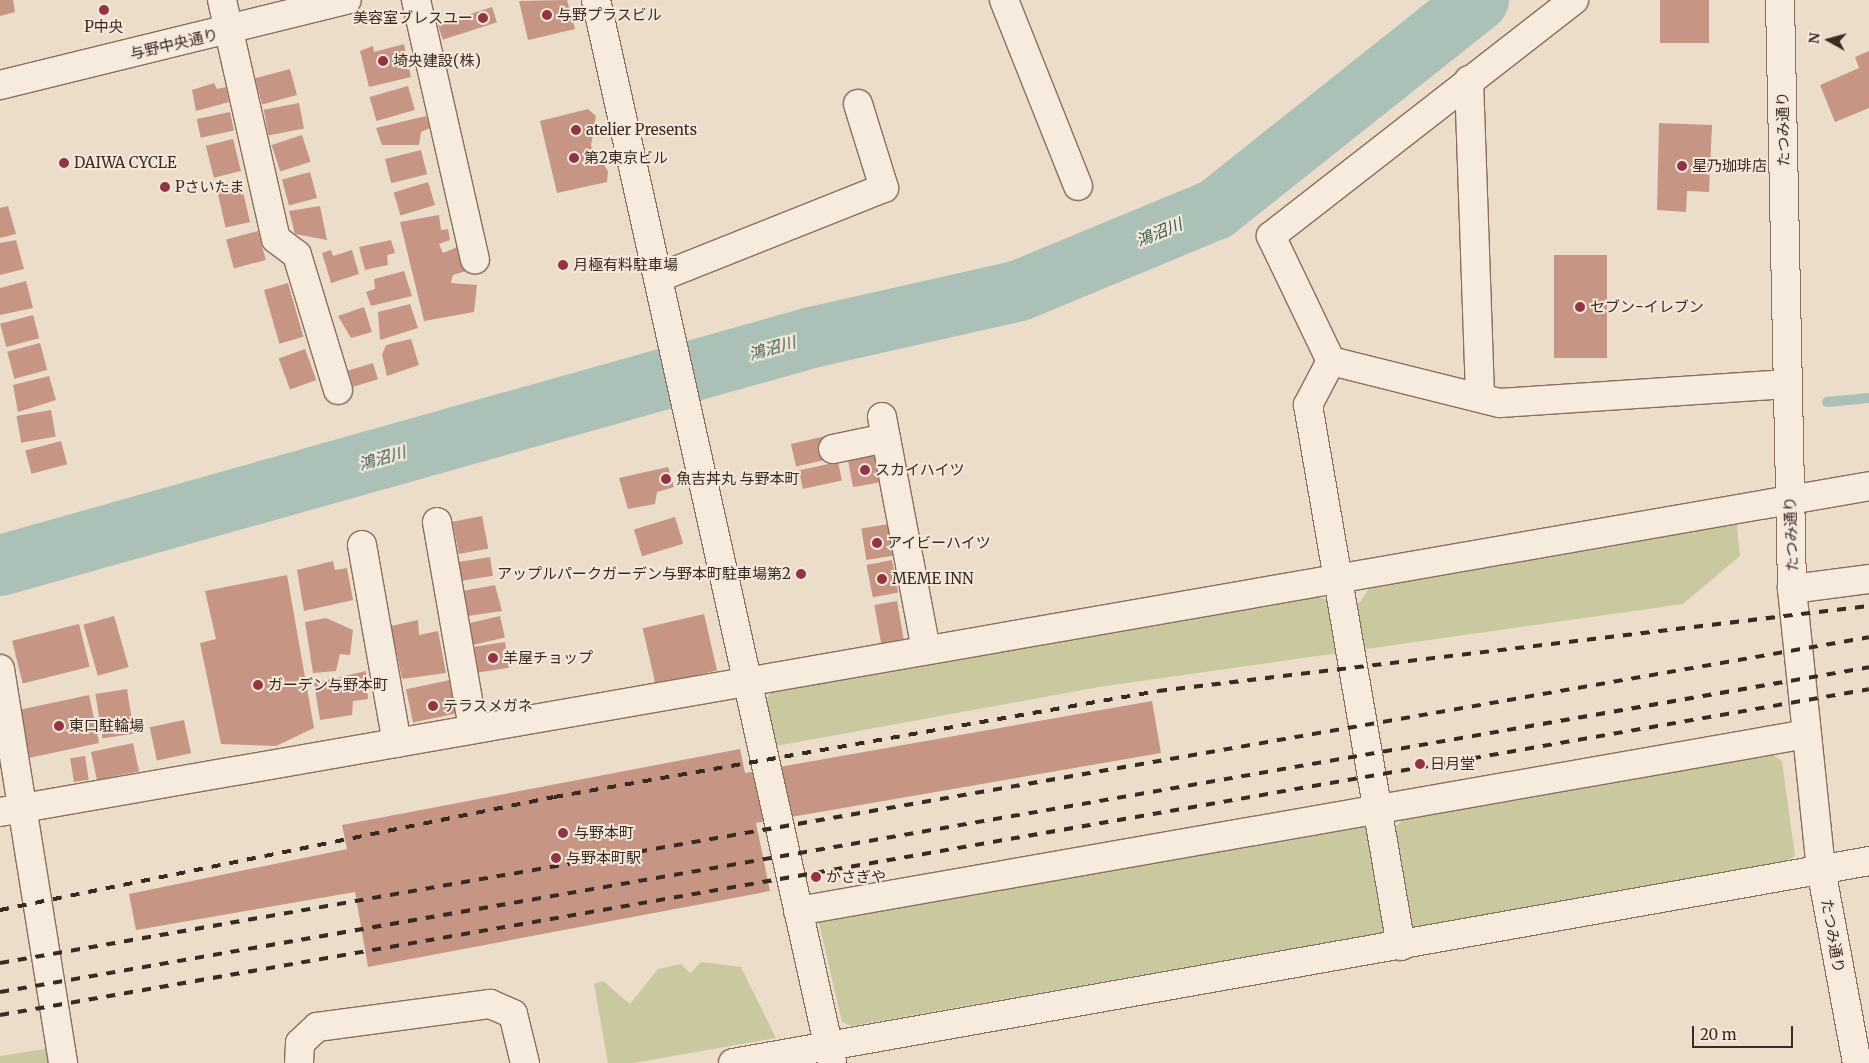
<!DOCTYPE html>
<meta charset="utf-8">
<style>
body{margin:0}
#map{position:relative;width:1869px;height:1063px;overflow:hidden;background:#ecddcb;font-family:Merriweather,"Noto Sans JP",serif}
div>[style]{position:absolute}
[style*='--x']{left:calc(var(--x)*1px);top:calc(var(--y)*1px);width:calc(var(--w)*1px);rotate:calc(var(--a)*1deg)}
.green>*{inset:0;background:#cac89f}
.stream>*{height:10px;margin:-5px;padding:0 5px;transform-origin:5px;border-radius:5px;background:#abc1b7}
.river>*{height:61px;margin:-30.5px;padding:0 30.5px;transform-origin:30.5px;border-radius:30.5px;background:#abc1b7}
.building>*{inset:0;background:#c79584;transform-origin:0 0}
.roads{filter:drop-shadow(1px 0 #886f60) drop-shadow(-1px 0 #886f60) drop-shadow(0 1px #886f60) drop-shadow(0 -1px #886f60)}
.minor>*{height:28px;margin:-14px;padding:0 14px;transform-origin:14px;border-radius:14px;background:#f7ebde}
.rail>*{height:4px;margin-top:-2px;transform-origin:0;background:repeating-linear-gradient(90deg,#3a2a22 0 9px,transparent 0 18px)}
.dots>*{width:14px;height:14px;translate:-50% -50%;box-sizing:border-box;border:2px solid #f4e8da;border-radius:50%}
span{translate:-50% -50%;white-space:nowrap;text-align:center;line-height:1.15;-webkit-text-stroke:4px #f4e8da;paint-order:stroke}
.poi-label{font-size:15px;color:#3a2a22}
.left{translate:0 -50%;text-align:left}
.right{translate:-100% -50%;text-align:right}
.street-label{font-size:15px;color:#3a2a22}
.water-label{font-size:16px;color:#335850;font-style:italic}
.north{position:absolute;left:1804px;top:15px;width:50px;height:50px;-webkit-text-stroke:4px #f4e8da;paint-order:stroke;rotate:277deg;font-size:14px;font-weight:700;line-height:20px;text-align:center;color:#3a2a22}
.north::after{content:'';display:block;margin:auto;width:18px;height:22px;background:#3a2a22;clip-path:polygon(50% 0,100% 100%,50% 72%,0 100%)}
.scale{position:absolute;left:1692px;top:1026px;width:101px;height:22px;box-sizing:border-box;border:2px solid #3a2a22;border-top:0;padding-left:6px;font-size:15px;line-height:18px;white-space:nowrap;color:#3a2a22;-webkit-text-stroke:4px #f4e8da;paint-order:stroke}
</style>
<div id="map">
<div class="green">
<div style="clip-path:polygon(1736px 517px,1740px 556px,1683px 604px,1099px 687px,776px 746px,766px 702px,771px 690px,1315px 595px,1336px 604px,1360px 602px,1372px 584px)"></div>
<div style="clip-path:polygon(1769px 752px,1782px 761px,1795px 856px,1787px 861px,851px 1026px,842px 1022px,818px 919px,1363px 825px,1374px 831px,1393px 831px,1404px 817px)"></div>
<div style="clip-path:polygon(701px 962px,741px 967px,776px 1038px,634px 1063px,608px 1063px,594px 984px,603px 981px,630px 1004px,658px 969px,681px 964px,690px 973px)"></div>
<div style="clip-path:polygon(51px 1048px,53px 1063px,0 1063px,0 1056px)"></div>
</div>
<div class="stream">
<div style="--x:1827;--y:402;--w:42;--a:-5.4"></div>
</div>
<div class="river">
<div style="--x:0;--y:565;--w:842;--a:-15.7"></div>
<div style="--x:811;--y:337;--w:213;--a:-12.7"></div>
<div style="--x:1019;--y:290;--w:212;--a:-22.5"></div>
<div style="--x:1215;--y:209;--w:336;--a:-38.5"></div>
</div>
<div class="building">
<div style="clip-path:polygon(0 0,13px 0,15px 12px,0 16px)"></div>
<div style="clip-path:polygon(567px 0,575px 29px,528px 40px,519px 1px)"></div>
<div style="left:1660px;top:0;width:49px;height:43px"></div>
<div style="left:492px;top:7px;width:16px;height:57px;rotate:72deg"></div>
<div style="clip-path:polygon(404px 44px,411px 77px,369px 87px,360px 51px,373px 46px,374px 52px)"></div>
<div style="clip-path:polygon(1869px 51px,1869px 108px,1835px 122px,1820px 85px,1859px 68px,1855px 57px)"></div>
<div style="left:290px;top:69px;width:27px;height:36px;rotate:75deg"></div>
<div style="clip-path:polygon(214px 83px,217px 89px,226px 87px,229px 102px,196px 111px,192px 90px)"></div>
<div style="left:408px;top:86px;width:25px;height:40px;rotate:74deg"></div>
<div style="left:299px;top:103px;width:26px;height:36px;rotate:79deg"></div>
<div style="clip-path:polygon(588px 109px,596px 116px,591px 146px,608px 171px,607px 182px,557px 193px,540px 121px)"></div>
<div style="left:230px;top:112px;width:19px;height:34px;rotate:78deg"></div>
<div style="clip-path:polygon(426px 116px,430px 128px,421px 132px,419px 145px,382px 145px,376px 128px)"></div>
<div style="clip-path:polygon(1659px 123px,1712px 125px,1709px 192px,1687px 191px,1686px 212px,1657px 210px)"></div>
<div style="left:302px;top:135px;width:28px;height:32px;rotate:72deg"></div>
<div style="left:233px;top:139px;width:33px;height:28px;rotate:76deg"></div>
<div style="left:421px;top:150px;width:25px;height:37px;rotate:76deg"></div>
<div style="left:310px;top:172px;width:27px;height:29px;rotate:75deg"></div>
<div style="left:428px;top:182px;width:24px;height:36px;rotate:73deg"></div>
<div style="left:241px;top:183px;width:40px;height:25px;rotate:77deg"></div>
<div style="clip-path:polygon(8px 206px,16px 234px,0 238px,0 208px)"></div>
<div style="clip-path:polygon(320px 206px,327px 240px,295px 234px,289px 211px)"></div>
<div style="clip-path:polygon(439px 215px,441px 230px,448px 229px,450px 240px,439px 244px,443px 253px,460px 246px,466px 271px,453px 275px,451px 283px,477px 285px,474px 312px,424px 321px,400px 222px)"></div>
<div style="left:258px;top:231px;width:30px;height:33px;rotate:75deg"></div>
<div style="clip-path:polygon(16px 240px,24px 269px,0 275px,0 243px)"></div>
<div style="clip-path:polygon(391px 240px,395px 253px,387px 255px,388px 265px,365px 270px,359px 247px)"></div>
<div style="clip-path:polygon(331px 250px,333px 256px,352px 250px,359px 274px,331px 283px,322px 253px)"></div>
<div style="left:1554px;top:255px;width:53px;height:103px"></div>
<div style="clip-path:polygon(404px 271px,412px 296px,371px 306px,366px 292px,375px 289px,374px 279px)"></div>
<div style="clip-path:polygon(26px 281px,33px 308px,0 315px,0 288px)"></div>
<div style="left:288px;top:283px;width:56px;height:25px;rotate:74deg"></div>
<div style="clip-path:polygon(410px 304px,418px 328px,380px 340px,378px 312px)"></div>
<div style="clip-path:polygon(364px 307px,372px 332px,351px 338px,338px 316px)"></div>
<div style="left:33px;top:315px;width:24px;height:34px;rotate:75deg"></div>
<div style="clip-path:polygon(411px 339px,419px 365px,387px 376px,382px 355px,386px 345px)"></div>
<div style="left:40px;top:343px;width:28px;height:34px;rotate:75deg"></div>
<div style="left:305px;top:349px;width:33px;height:28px;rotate:70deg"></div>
<div style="left:373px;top:363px;width:17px;height:26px;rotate:73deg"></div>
<div style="clip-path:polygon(49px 376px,56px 400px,18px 412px,13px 385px)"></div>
<div style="left:51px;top:410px;width:27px;height:35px;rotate:80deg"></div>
<div style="left:826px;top:436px;width:23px;height:36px;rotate:77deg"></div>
<div style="left:61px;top:441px;width:24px;height:37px;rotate:75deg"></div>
<div style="clip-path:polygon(871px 451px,878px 458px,882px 482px,853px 487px,847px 455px)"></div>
<div style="left:838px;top:462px;width:19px;height:40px;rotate:78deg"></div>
<div style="clip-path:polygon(668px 467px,674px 487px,657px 492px,655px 504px,628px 509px,619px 478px)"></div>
<div style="left:482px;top:516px;width:33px;height:30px;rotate:79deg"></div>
<div style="left:675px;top:517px;width:28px;height:43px;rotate:73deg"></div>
<div style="left:889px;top:524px;width:32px;height:28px;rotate:81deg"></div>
<div style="left:490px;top:557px;width:19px;height:32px;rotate:81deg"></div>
<div style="left:892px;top:560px;width:33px;height:26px;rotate:79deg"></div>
<div style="clip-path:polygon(333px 561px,335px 570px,347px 568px,353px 600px,304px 611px,297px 570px)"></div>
<div style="clip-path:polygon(287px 575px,314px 728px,276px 746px,221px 744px,200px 643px,216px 639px,205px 591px)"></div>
<div style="clip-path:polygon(495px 585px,502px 611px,468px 616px,462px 591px)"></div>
<div style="left:897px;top:601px;width:39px;height:23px;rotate:80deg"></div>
<div style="left:704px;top:614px;width:58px;height:63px;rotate:77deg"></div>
<div style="left:114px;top:616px;width:53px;height:32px;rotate:74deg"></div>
<div style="left:500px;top:616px;width:22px;height:32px;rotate:77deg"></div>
<div style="clip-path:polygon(326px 618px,353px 630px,350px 655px,340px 654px,336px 671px,313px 673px,305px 622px)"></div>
<div style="clip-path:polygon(418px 620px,419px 635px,438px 631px,446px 673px,402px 679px,391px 626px)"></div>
<div style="left:79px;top:624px;width:44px;height:69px;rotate:76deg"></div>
<div style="left:505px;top:642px;width:26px;height:31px;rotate:81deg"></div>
<div style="clip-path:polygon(366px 671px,368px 699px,353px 701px,352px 715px,320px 720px,314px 683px)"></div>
<div style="left:450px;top:680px;width:34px;height:45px;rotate:78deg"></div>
<div style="left:127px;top:689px;width:45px;height:32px;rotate:81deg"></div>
<div style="left:89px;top:695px;width:49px;height:72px;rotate:78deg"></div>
<div style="clip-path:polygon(1152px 701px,1161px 753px,756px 823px,770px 891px,368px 967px,355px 892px,136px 930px,129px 894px,347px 849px,342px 825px,740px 749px,745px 773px)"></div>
<div style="left:184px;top:720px;width:34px;height:35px;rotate:78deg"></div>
<div style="left:133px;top:743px;width:29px;height:43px;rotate:78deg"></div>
<div style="left:85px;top:756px;width:24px;height:15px;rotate:81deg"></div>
</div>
<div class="roads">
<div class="minor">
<div style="--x:222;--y:0;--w:245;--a:77.3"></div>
<div style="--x:276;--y:239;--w:26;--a:37"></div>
<div style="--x:297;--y:255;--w:141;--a:73.1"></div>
<div style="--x:416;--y:0;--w:266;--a:77.2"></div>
<div style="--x:596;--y:0;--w:1088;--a:77.47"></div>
<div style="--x:1004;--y:0;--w:200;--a:68.3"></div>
<div style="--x:1574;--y:0;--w:384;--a:142.1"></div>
<div style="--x:1271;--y:236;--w:139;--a:64.4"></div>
<div style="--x:1331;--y:361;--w:174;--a:14"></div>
<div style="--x:1500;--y:403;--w:288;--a:-3.8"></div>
<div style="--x:1780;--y:0;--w:589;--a:88.83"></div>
<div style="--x:1792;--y:589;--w:281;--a:84.1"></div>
<div style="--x:1821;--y:869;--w:197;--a:79.5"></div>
<div style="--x:1469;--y:80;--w:317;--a:88"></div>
<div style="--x:0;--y:85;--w:357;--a:-13.8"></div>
<div style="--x:660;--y:277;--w:241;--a:-21.7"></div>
<div style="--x:884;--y:188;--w:88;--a:-107.2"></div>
<div style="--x:1331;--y:361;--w:50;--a:117.6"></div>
<div style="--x:1308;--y:405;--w:549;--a:80.25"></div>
<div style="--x:882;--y:417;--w:236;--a:79.3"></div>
<div style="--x:833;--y:449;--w:54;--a:-11.7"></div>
<div style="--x:437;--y:522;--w:210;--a:80.1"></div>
<div style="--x:362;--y:545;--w:201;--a:80"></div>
<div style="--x:1792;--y:589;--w:78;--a:-7.4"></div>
<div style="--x:0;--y:669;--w:399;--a:80.9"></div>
<div style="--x:0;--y:812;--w:1897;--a:-9.89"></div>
<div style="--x:798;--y:911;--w:1024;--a:-9.95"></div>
<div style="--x:299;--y:1063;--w:20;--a:-87"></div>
<div style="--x:300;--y:1043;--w:23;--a:-43"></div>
<div style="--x:317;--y:1027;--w:175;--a:-7.6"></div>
<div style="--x:490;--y:1004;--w:25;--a:23"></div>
<div style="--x:513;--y:1014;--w:50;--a:76.2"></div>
<div style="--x:733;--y:1063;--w:1154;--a:-10.08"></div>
</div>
</div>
<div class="rail">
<div style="--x:0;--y:910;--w:565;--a:-11.53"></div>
<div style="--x:554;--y:797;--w:613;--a:-9.95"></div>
<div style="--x:1158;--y:691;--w:716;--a:-6.82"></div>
<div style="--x:0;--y:963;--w:1897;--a:-9.89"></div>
<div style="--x:0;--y:992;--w:1897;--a:-9.86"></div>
<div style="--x:0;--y:1015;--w:1897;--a:-9.89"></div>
</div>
<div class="dots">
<div style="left:104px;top:10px;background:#923444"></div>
<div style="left:547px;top:15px;background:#923444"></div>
<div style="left:483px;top:18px;background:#923444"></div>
<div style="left:383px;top:61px;background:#923444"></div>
<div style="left:576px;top:130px;background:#923444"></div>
<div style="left:574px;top:158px;background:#923444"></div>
<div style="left:64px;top:163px;background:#923444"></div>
<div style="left:1682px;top:166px;background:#923444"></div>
<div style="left:165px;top:187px;background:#923444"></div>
<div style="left:563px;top:265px;background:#923444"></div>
<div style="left:1580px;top:307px;background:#923444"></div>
<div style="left:865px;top:470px;background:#923444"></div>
<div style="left:666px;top:479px;background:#923444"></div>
<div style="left:877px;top:543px;background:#923444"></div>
<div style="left:801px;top:574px;background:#923444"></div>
<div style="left:882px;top:579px;background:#923444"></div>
<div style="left:493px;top:658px;background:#923444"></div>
<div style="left:258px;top:685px;background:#923444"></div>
<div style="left:433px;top:706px;background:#923444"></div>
<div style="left:59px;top:726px;background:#923444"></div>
<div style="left:1420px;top:764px;background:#923444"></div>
<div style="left:563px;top:833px;background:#923444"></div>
<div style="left:556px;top:858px;background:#923444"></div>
<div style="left:816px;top:877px;background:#923444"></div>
</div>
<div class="poi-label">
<span class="left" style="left:557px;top:15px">与野プラスビル</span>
<span class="right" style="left:473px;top:18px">美容室ブレスユー</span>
<span style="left:104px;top:27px">P中央</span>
<span class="left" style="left:393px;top:61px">埼央建設(株)</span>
<span class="left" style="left:586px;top:130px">atelier Presents</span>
<span class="left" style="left:584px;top:158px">第2東京ビル</span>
<span class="left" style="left:74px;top:163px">DAIWA CYCLE</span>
<span class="left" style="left:1692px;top:166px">星乃珈琲店</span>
<span class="left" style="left:175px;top:187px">Pさいたま</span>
<span class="left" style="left:573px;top:265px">月極有料駐車場</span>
<span class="left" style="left:1590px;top:307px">セブン-イレブン</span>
<span class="left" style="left:875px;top:470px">スカイハイツ</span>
<span class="left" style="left:676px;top:479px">魚吉丼丸 与野本町</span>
<span class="left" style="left:887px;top:543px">アイビーハイツ</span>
<span class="right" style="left:791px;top:574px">アップルパークガーデン与野本町駐車場第2</span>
<span class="left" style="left:892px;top:579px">MEME INN</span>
<span class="left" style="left:503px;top:658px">羊屋チョップ</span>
<span class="left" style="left:268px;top:685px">ガーデン与野本町</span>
<span class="left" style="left:443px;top:706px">テラスメガネ</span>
<span class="left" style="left:69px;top:726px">東口駐輪場</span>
<span class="left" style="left:1430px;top:764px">日月堂</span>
<span class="left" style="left:574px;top:833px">与野本町</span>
<span class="left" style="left:566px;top:858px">与野本町駅</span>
<span class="left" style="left:826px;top:877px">かさぎや</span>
</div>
<div class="street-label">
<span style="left:174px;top:44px;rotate:-13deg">与野中央通り</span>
<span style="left:1783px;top:129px;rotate:-91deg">たつみ通り</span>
<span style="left:1791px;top:534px;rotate:-92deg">たつみ通り</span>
<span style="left:1833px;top:936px;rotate:80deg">たつみ通り</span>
</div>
<div class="water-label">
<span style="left:1159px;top:232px;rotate:-22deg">鴻沼川</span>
<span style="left:772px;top:348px;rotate:-16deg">鴻沼川</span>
<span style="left:382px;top:458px;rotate:-16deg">鴻沼川</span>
</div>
<div class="north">N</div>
<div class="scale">20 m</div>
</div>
